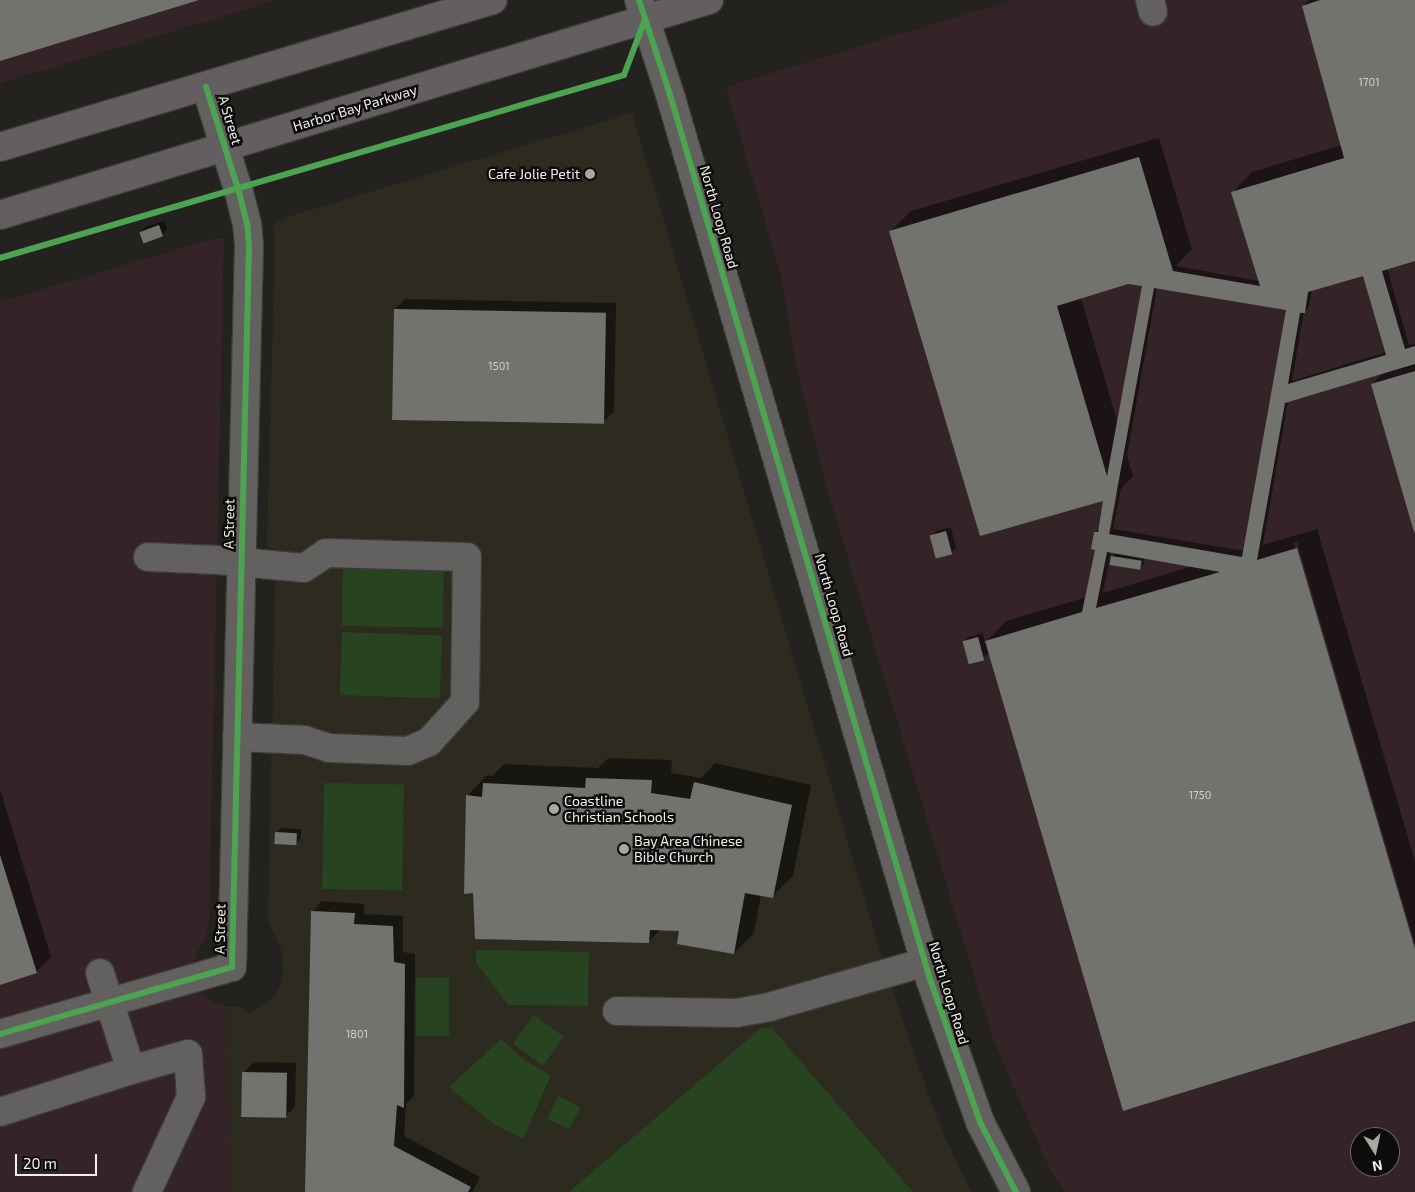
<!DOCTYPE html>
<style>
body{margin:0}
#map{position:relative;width:1415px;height:1192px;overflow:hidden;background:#23221f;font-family:"Exo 2",sans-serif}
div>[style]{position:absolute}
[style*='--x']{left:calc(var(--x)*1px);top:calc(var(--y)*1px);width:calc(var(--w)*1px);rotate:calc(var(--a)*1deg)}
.built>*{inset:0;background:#2d2a20}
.industrial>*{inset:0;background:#342428}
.green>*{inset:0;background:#27431f;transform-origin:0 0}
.shadow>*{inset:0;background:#0007}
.building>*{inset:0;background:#72726f;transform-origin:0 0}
.roads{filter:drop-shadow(1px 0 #3d3c3a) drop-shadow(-1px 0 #3d3c3a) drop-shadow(0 1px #3d3c3a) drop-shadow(0 -1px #3d3c3a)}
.minor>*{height:28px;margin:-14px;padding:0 14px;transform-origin:14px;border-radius:14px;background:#62615f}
.major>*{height:28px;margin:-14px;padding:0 14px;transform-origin:14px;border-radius:14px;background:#635e60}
.cycleway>*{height:6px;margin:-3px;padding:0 3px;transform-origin:3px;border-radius:3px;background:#4ca352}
.dots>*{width:14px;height:14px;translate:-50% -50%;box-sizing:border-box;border:2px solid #0d0c0a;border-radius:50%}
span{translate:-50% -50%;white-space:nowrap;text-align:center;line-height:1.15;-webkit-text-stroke:5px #0d0c0a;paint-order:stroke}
.number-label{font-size:11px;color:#d0d0cd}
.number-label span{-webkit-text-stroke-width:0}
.street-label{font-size:14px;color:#f0efec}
.poi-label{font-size:14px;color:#f0efec}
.right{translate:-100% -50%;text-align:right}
.left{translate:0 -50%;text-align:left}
.north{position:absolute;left:1350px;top:1127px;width:50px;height:50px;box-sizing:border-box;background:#0d0c0a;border:1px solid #686764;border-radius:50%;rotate:170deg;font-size:14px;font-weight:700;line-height:20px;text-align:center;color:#f0efec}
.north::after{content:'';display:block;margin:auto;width:18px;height:22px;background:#a8a7a4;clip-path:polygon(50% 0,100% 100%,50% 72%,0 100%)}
.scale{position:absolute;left:15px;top:1154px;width:82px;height:22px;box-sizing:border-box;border:2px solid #f0efec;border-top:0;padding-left:6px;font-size:15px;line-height:18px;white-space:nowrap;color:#f0efec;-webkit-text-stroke:4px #0d0c0a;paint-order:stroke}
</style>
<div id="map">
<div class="built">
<div style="clip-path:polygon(632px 113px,883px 961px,929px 1096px,944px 1135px,971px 1192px,230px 1192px,226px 1007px,240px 1007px,250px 1013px,264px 1005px,274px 997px,280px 986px,283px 971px,283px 954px,268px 921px,276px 551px,267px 546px,275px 240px,273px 225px,287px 217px)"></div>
</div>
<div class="industrial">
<div style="clip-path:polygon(0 0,277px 0,0 83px)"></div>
<div style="clip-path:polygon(evenodd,1013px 0,1415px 0,1415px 1192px,1065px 1192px,1046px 1161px,993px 1039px,826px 484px,796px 365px,782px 280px,726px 87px,1013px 0,1360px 1137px,1390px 1137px,1390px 1167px,1360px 1167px,1360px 1137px)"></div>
<div style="clip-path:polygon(212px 239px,224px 239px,209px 920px,206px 935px,195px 956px,193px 979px,207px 999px,226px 1007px,230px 1192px,0 1192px,0 302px)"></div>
</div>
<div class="green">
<div style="left:343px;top:564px;width:101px;height:62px;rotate:1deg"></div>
<div style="left:342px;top:632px;width:100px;height:63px;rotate:2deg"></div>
<div style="left:324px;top:783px;width:80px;height:106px;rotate:1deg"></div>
<div style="clip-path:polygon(476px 950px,589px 952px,588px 1006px,508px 1005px,476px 963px)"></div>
<div style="left:416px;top:978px;width:33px;height:58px"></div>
<div style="left:534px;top:1015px;width:37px;height:36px;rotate:36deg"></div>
<div style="clip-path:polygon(761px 1028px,772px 1028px,913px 1192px,569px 1192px)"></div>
<div style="clip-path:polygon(501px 1039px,524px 1060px,551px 1075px,523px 1139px,492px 1123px,449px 1087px)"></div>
<div style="left:558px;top:1096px;width:25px;height:25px;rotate:26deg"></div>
</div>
<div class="shadow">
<div style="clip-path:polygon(evenodd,1309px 0,1415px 0,1415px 260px,1387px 268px,1409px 345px,1415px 344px,1415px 529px,1372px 384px,1384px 372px,1288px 401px,1263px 545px,1317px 529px,1415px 861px,1415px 944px,1297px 542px,1294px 543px,1415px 953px,1415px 1020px,989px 653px,983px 659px,963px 642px,968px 637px,983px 633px,985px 643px,1006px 621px,1087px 597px,1096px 549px,1095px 532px,1100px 528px,1105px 501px,891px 231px,911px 211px,1159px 138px,1192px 249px,1176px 266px,1259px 281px,1232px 193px,1252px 172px,1342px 145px,1303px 6px,1309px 0,1367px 274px,1386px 352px,1292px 381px,1304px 312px,1309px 307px,1312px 290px,1367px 274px,1309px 0,1129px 283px,1143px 285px,1118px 424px,1081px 298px,1129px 283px,1309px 0,1157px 288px,1287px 309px,1244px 551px,1113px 529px,1121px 489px,1133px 476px,1127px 455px,1157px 288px,1309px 0,1118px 491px,1109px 540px,1107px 540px,1115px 494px,1118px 491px,1309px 0,1111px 551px,1116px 553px,1112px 557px,1139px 569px,1144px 564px,1145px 558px,1193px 566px,1103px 593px,1111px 551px)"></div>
<div style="clip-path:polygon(164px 221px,167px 230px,162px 235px,140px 232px,145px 227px)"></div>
<div style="clip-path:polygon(405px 299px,616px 303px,614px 412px,603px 422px,395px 309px)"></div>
<div style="clip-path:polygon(951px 527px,956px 548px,951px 553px,931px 536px,936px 531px)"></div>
<div style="clip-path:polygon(608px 758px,672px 760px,671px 773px,701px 778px,715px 763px,811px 785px,793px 876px,772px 896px,761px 895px,754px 933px,734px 953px,680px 930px,661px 929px,648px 942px,467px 796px,487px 775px,492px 776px,504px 764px,598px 768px)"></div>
<div style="clip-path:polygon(0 789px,51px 957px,36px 972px,0 983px)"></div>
<div style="clip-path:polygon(281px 828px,301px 829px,301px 838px,296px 843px,276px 833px)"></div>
<div style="clip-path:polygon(322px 901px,364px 904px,364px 914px,403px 916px,403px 952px,415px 954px,414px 1096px,406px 1104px,404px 1136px,480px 1177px,472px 1192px,306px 1192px,312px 912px)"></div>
<div style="clip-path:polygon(254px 1062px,296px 1063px,295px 1106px,285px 1117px,244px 1072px)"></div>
</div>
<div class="building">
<div style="clip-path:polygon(0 0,199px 0,0 61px)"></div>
<div style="clip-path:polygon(evenodd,1320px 0,1415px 0,1415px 261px,1382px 271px,1405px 349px,1415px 346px,1415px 364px,1285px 403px,1257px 560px,1297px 548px,1415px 949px,1415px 1021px,1123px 1111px,985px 641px,1082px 612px,1095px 550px,1091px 549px,1094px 532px,1098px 532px,1103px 501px,980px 536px,889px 231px,1139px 157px,1173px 271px,1260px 286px,1231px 192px,1344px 158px,1302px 6px,1320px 0,1363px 276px,1386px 355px,1288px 384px,1300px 313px,1305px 313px,1308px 292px,1363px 276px,1320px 0,1128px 284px,1142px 286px,1107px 476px,1057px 306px,1128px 284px,1320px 0,1154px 288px,1286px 310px,1242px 557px,1109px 534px,1154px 288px,1320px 0,1107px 552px,1220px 572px,1096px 608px,1107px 552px)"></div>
<div style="left:159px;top:225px;width:12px;height:21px;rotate:70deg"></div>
<div style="left:394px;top:309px;width:212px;height:111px;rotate:1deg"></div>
<div style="clip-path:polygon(1415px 371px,1415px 532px,1414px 532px,1371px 384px)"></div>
<div style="left:946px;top:531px;width:24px;height:17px;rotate:75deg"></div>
<div style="left:1111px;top:556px;width:31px;height:9px;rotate:9deg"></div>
<div style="left:978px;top:637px;width:24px;height:16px;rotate:75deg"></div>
<div style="clip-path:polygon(586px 778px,652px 780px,651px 793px,690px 799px,694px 782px,792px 805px,773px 898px,745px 893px,734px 954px,677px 944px,679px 931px,650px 930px,649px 943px,475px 939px,473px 893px,464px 894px,466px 795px,482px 797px,483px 783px,585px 788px)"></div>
<div style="left:275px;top:832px;width:22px;height:12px;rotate:3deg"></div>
<div style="clip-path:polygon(0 855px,37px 973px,0 985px)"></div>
<div style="clip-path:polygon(311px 911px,355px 913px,354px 924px,393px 926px,394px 962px,405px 964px,404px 1108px,397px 1105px,394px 1146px,471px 1187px,468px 1192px,305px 1192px)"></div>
<div style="left:242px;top:1072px;width:45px;height:45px;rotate:1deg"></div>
</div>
<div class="roads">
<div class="minor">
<div style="--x:639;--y:0;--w:103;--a:71.9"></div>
<div style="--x:671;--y:98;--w:918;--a:73.62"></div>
<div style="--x:930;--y:979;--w:151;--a:70.7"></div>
<div style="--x:980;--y:1122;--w:79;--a:62.8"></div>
<div style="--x:1150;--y:0;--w:12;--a:76"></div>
<div style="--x:148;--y:557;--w:70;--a:2.5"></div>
<div style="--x:218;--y:560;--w:86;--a:5.3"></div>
<div style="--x:304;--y:568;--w:27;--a:-34"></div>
<div style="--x:326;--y:553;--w:141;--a:1.6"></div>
<div style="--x:467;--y:557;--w:145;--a:90.8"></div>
<div style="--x:465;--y:702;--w:54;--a:132"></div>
<div style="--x:429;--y:742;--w:23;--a:157"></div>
<div style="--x:408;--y:751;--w:79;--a:-177.8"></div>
<div style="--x:329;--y:748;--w:25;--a:-162"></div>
<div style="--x:305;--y:740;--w:68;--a:-177.5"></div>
<div style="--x:100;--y:973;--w:102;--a:72.3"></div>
<div style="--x:617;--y:1011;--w:119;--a:1"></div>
<div style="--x:736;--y:1013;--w:34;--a:-10"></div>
<div style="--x:769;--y:1007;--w:163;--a:-16"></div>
<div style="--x:0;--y:1034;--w:241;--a:-16.1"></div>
<div style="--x:232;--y:967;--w:722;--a:-88.65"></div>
<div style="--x:249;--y:245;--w:21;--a:-95"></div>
<div style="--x:247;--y:224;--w:36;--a:-104"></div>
<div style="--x:238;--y:189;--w:107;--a:-107.4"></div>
<div style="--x:0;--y:1112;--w:138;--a:-17.8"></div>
<div style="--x:131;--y:1070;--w:59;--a:-15.7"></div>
<div style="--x:188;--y:1054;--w:43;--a:86"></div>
<div style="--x:191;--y:1097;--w:105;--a:114.9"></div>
</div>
<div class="major">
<div style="--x:0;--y:147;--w:514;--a:-16.6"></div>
<div style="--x:0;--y:215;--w:741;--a:-16.87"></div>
</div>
</div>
<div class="cycleway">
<div style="--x:639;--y:0;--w:103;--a:71.9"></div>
<div style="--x:671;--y:98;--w:918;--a:73.62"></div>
<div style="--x:930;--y:979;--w:151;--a:70.7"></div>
<div style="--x:980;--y:1122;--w:79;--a:62.8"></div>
<div style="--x:0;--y:258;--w:650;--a:-16.34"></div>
<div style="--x:624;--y:75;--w:60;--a:-69.4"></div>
<div style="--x:0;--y:1034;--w:241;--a:-16.1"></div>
<div style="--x:232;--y:967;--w:722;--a:-88.65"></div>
<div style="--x:249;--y:245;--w:21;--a:-95"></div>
<div style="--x:247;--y:224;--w:36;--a:-104"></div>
<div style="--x:238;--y:189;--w:107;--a:-107.4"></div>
</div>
<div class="dots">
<div style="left:590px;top:174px;background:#a8a7a4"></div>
<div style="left:554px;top:809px;background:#a8a7a4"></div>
<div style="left:624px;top:849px;background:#a8a7a4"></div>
</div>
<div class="number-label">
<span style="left:1369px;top:82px">1701</span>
<span style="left:499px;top:366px">1501</span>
<span style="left:1200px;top:795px">1750</span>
<span style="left:357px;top:1034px">1801</span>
</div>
<div class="street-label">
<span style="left:355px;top:108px;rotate:-17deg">Harbor Bay Parkway</span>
<span style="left:230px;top:120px;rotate:73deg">A Street</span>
<span style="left:719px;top:217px;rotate:74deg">North Loop Road</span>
<span style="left:229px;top:524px;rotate:-89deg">A Street</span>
<span style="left:834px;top:605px;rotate:74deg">North Loop Road</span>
<span style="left:220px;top:929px;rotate:-89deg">A Street</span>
<span style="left:949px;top:993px;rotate:73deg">North Loop Road</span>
</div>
<div class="poi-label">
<span class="right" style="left:580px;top:174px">Cafe Jolie Petit</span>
<span class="left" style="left:564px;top:809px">Coastline<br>Christian Schools</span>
<span class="left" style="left:634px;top:849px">Bay Area Chinese<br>Bible Church</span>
</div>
<div class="north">N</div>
<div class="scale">20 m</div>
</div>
